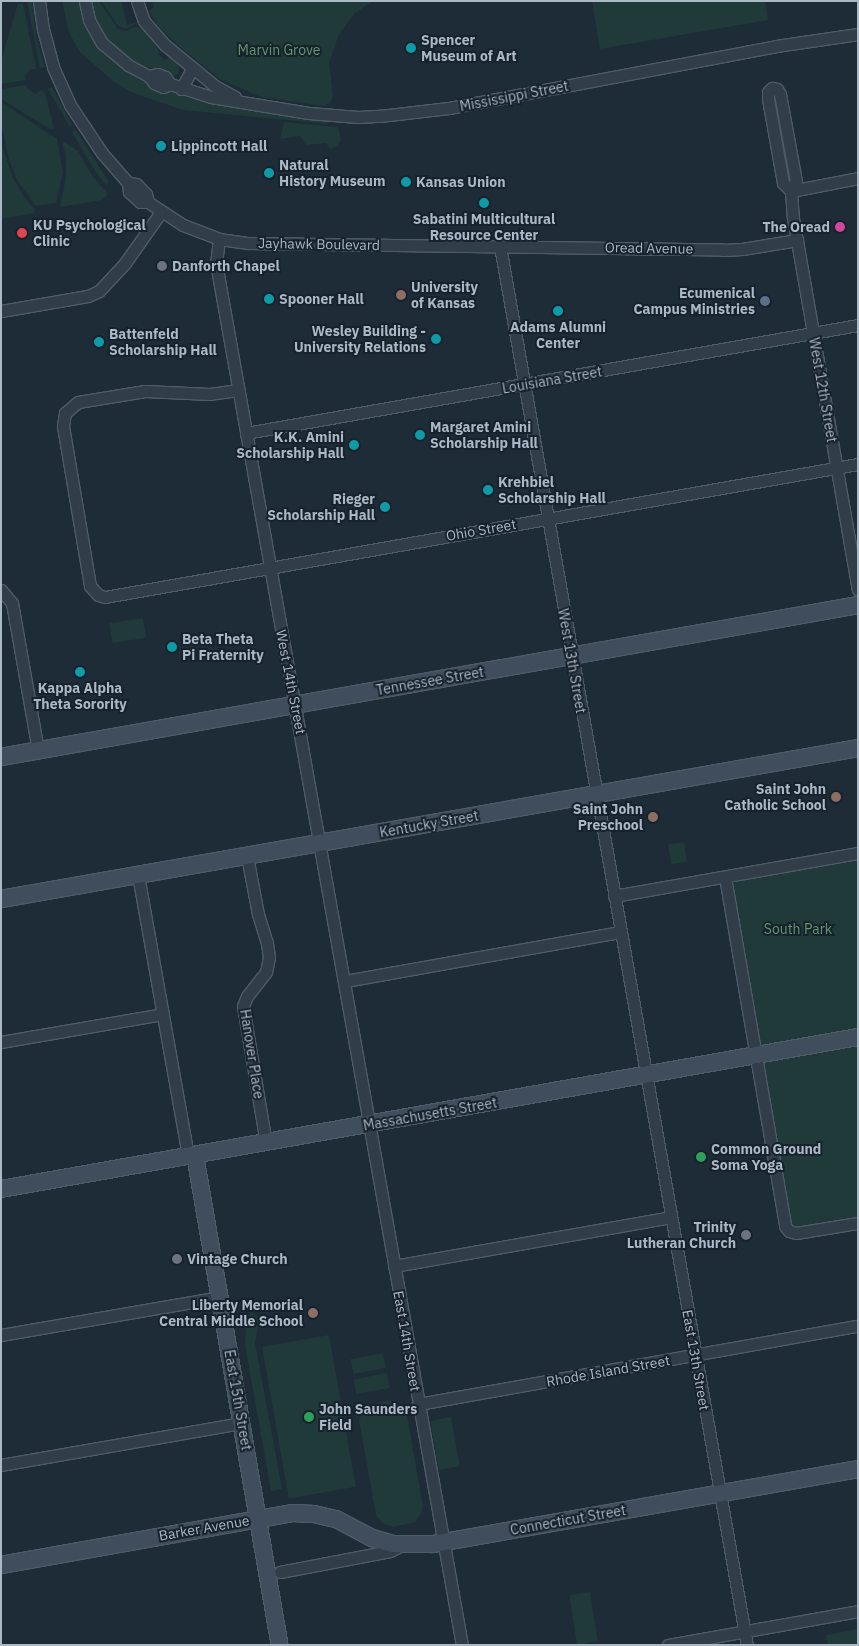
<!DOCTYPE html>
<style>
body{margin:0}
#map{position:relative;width:859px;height:1646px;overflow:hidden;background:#1e2c38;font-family:"IBM Plex Sans",sans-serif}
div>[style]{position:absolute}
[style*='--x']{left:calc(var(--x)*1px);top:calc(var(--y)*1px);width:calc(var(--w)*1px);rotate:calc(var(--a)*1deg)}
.green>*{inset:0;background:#203939;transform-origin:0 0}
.roads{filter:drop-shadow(1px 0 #4f5b67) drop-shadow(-1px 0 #4f5b67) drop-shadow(0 1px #4f5b67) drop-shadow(0 -1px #4f5b67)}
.street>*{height:11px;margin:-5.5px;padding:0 5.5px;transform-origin:5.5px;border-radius:5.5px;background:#313d48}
.secondary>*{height:16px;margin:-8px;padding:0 8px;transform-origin:8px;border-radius:8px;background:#3f4d5c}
.dots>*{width:14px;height:14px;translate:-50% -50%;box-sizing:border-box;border:2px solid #17222d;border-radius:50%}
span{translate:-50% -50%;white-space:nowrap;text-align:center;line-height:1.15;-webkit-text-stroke:4px #17222d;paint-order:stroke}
.poi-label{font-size:14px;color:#abb8c6;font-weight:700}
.left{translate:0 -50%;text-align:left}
.right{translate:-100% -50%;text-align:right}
.park-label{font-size:14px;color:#619868}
.street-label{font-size:14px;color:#abb8c6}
.frame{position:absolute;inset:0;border:2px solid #abb8c6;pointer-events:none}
</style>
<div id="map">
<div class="green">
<div style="clip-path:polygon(27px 1px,32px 1px,36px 36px,45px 67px,40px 68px)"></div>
<div style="clip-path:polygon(62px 1px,80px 1px,84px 24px,96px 43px,125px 69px,148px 84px,192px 99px,328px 119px,328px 124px,183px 110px,131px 92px,113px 81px,80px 52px,69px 33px)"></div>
<div style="clip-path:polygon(91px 1px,99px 1px,118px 29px,126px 31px,135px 27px,142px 28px,158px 49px,159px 55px,165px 60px,169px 57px,179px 66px,178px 74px,172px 76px,131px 61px,102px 34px,95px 20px)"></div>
<div style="clip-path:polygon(101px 1px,121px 1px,127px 25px,135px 22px,134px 25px,126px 29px,118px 26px)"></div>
<div style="clip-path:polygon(152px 1px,373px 1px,355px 13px,339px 34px,329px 63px,333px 96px,330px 103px,324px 106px,261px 97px,220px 79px,180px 47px,158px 26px,149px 11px,154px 7px)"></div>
<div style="clip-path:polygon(592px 1px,765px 1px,768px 20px,600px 49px)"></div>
<div style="clip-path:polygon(18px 3px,23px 4px,36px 69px,30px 69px,25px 77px,26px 80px,1px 84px,1px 61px)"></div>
<div style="clip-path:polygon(27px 85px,27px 88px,35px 94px,41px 90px,45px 93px,54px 129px,50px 129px,1px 99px,1px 89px)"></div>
<div style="clip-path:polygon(52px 87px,72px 125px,70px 127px,48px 89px)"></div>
<div style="clip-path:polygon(1px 102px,57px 139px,63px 172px,56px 203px,36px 206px,17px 180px,9px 160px,2px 128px)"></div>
<div style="clip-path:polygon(284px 122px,338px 127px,341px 139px,338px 146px,330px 149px,326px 143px,306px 145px,300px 136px,280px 139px)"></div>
<div style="clip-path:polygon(75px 129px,109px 182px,106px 185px,96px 172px,72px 133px)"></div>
<div style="clip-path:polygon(1px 142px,13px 178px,24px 197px,35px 209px,34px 213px,1px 219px)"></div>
<div style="clip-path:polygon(64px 142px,78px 151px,93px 177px,108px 194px,102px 200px,60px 207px,66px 177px,66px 155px,62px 143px)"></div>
<div style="left:143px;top:618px;width:20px;height:34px;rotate:81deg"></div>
<div style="left:684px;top:842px;width:20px;height:16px;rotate:81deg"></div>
<div style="clip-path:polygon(858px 858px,858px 1218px,794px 1229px,788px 1224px,732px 888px,737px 880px)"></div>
<div style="clip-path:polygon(251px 1312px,260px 1318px,255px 1343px,282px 1489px,271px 1491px,245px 1345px,246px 1326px)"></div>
<div style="left:329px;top:1335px;width:154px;height:68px;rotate:80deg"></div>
<div style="left:383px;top:1353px;width:15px;height:33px;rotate:79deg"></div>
<div style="left:387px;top:1373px;width:15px;height:34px;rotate:79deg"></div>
<div style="clip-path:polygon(389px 1400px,402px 1406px,407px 1415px,423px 1507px,421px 1514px,415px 1522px,393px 1527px,383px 1524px,376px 1515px,359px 1420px,365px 1407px)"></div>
<div style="left:451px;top:1417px;width:50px;height:21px;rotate:80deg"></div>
<div style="left:590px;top:1592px;width:50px;height:21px;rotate:81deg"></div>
<div style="clip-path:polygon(858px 1629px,858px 1645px,828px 1645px,826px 1635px)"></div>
</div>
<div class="roads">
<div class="street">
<div style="--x:39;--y:1;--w:28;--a:82"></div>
<div style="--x:43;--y:29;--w:39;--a:75"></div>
<div style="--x:53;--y:67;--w:42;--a:65.9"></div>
<div style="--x:70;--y:105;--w:58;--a:56.3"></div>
<div style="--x:102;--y:153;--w:40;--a:49"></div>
<div style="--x:128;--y:183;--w:8;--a:7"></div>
<div style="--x:136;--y:184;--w:14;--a:45"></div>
<div style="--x:146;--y:194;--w:8;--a:76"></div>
<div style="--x:85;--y:1;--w:19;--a:78"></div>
<div style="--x:89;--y:20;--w:26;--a:61"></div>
<div style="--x:102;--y:43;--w:34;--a:40"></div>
<div style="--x:128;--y:65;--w:24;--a:28"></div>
<div style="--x:149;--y:76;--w:9;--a:54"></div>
<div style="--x:154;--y:83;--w:10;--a:24"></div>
<div style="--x:163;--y:87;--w:8;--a:-23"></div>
<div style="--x:137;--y:1;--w:21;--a:71"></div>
<div style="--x:144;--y:21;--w:32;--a:49"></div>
<div style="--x:165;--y:45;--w:65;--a:39.4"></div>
<div style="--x:215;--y:86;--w:23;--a:29"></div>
<div style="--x:149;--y:76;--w:8;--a:-14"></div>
<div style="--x:157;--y:74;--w:9;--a:21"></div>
<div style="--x:165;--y:77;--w:9;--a:54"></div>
<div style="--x:170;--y:84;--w:43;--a:17.6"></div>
<div style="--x:211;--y:97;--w:99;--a:9.3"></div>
<div style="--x:309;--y:113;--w:49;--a:4.7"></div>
<div style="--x:358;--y:117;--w:22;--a:-3"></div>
<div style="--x:380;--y:116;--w:69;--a:-6.6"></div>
<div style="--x:449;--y:108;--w:333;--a:-10.7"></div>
<div style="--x:776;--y:46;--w:83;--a:-8.3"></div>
<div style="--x:181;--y:89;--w:23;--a:-61"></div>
<div style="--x:128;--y:183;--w:9;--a:84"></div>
<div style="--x:129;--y:192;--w:15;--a:42"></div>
<div style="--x:140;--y:202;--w:8;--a:0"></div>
<div style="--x:148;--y:202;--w:42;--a:33.3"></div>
<div style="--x:183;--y:225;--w:39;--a:21"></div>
<div style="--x:219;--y:239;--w:30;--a:8"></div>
<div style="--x:249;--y:243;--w:474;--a:0.8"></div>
<div style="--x:723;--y:250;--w:19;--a:-3"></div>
<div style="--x:742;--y:249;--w:56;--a:-9.3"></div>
<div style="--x:791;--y:191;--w:11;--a:-135"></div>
<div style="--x:783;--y:183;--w:85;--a:-100.1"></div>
<div style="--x:768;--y:99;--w:7;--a:-90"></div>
<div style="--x:768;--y:92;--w:6;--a:-45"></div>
<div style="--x:772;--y:88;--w:5;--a:11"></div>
<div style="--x:777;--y:89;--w:6;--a:59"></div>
<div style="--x:780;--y:94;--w:88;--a:79.6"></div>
<div style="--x:796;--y:181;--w:11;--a:117"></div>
<div style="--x:791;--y:191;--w:27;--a:86"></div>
<div style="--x:793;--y:218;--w:377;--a:80.1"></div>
<div style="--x:791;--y:191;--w:68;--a:-11"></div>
<div style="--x:219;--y:239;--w:24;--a:97"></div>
<div style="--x:216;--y:263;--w:1404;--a:79.91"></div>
<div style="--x:500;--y:246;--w:1421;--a:79.99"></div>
<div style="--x:1;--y:311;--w:88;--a:-9.8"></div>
<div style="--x:88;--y:296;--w:12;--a:-24"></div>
<div style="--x:99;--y:291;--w:38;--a:-47"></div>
<div style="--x:125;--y:263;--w:62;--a:-54.8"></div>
<div style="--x:238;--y:390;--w:28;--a:172"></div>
<div style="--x:210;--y:394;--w:65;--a:-177.4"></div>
<div style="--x:145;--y:391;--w:68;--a:170.7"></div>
<div style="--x:78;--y:402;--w:17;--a:140"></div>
<div style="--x:65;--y:413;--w:13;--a:99"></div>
<div style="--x:63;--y:426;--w:162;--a:80.4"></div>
<div style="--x:90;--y:586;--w:12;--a:48"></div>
<div style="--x:98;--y:595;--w:7;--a:16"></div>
<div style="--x:105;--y:597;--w:765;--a:-10.02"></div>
<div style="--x:246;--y:433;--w:621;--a:-10.01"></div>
<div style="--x:1;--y:590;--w:17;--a:50"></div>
<div style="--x:12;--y:603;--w:149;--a:80"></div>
<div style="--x:247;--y:856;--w:59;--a:79.3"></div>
<div style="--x:258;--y:914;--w:30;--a:73"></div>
<div style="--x:267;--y:943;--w:14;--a:82"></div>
<div style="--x:269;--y:957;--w:15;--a:101"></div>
<div style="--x:266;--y:972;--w:31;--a:128"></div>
<div style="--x:247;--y:996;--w:11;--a:112"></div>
<div style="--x:243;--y:1006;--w:139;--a:80.5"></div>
<div style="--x:138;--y:875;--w:285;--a:79.9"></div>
<div style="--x:725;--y:877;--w:354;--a:80.2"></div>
<div style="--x:785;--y:1226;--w:6;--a:51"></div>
<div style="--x:789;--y:1231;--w:7;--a:16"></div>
<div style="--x:796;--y:1233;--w:63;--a:-9.2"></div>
<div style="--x:614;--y:896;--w:248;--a:-10"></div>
<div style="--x:345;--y:981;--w:280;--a:-10.1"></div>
<div style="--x:1;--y:1042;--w:164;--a:-9.8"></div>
<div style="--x:394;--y:1266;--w:281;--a:-10"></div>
<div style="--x:1;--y:1335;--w:222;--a:-9.8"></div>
<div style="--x:418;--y:1404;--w:447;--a:-10.1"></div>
<div style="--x:1;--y:1465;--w:245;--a:-9.9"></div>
<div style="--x:280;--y:1572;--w:112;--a:-10.8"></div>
<div style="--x:390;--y:1551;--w:13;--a:-27"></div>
<div style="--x:668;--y:1645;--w:193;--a:-10.1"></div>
</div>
<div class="secondary">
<div style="--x:1;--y:757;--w:870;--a:-10.06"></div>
<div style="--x:1;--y:899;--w:870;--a:-9.99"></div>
<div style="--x:195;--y:1155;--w:497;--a:80.2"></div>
<div style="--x:1;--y:1189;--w:870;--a:-10.06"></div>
<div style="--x:1;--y:1565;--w:297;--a:-10.1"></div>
<div style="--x:293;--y:1513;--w:21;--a:3"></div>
<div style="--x:314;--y:1514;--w:23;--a:13"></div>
<div style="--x:336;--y:1519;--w:41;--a:27.8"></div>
<div style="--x:372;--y:1538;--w:22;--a:16"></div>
<div style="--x:393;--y:1544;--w:40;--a:0"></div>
<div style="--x:433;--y:1544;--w:432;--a:-10"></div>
</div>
</div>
<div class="dots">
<div style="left:411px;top:48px;background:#0f9aa8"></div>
<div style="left:161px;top:146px;background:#0f9aa8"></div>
<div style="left:269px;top:173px;background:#0f9aa8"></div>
<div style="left:406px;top:182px;background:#0f9aa8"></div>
<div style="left:484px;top:203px;background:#0f9aa8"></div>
<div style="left:840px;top:227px;background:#d1479c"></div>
<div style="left:22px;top:233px;background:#e0444e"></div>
<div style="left:162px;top:266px;background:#6b7280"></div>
<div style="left:401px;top:295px;background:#8d6e63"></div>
<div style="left:269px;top:299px;background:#0f9aa8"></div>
<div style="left:765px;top:301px;background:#5c6f8a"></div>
<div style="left:558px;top:311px;background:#0f9aa8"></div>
<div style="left:436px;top:339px;background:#0f9aa8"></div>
<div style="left:99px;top:342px;background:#0f9aa8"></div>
<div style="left:420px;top:435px;background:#0f9aa8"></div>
<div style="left:354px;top:445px;background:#0f9aa8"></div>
<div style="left:488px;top:490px;background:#0f9aa8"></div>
<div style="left:385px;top:507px;background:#0f9aa8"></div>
<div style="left:172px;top:647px;background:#0f9aa8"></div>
<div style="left:80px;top:672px;background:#0f9aa8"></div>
<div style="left:836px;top:797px;background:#8d6e63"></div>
<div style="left:653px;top:817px;background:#8d6e63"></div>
<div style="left:701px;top:1157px;background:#2e9e5b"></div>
<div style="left:746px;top:1235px;background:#6b7280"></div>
<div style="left:177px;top:1259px;background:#6b7280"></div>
<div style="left:313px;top:1313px;background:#8d6e63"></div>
<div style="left:309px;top:1417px;background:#2e9e5b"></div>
</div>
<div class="poi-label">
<span class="left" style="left:421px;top:48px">Spencer<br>Museum of Art</span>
<span class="left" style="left:171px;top:146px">Lippincott Hall</span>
<span class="left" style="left:279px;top:173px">Natural<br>History Museum</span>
<span class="left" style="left:416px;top:182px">Kansas Union</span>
<span style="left:484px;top:227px">Sabatini Multicultural<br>Resource Center</span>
<span class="left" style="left:33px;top:233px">KU Psychological<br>Clinic</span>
<span class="right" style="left:830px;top:227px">The Oread</span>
<span class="left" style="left:172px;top:266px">Danforth Chapel</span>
<span class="left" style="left:411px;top:295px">University<br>of Kansas</span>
<span class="right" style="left:755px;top:301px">Ecumenical<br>Campus Ministries</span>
<span class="left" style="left:279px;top:299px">Spooner Hall</span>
<span style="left:558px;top:335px">Adams Alumni<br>Center</span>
<span class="right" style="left:426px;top:339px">Wesley Building -<br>University Relations</span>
<span class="left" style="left:109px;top:342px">Battenfeld<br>Scholarship Hall</span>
<span class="left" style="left:430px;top:435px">Margaret Amini<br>Scholarship Hall</span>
<span class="right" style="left:344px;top:445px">K.K. Amini<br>Scholarship Hall</span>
<span class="left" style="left:498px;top:490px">Krehbiel<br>Scholarship Hall</span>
<span class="right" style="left:375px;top:507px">Rieger<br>Scholarship Hall</span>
<span class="left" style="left:182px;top:647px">Beta Theta<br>Pi Fraternity</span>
<span style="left:80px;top:696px">Kappa Alpha<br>Theta Sorority</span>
<span class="right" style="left:826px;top:797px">Saint John<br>Catholic School</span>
<span class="right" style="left:643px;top:817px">Saint John<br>Preschool</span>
<span class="left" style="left:711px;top:1157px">Common Ground<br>Soma Yoga</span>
<span class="right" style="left:736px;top:1235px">Trinity<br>Lutheran Church</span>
<span class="left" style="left:187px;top:1259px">Vintage Church</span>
<span class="right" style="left:303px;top:1313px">Liberty Memorial<br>Central Middle School</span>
<span class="left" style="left:319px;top:1417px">John Saunders<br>Field</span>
</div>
<div class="park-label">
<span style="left:279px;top:50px">Marvin Grove</span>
<span style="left:798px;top:929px">South Park</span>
</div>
<div class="street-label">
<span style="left:514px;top:96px;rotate:-11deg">Mississippi Street</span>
<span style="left:319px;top:244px;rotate:1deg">Jayhawk Boulevard</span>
<span style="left:649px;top:248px;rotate:1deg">Oread Avenue</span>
<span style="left:552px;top:380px;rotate:-10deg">Louisiana Street</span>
<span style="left:823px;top:390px;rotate:80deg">West 12th Street</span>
<span style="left:481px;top:530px;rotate:-10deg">Ohio Street</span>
<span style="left:572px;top:661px;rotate:80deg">West 13th Street</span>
<span style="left:430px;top:681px;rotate:-10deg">Tennessee Street</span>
<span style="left:291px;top:682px;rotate:79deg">West 14th Street</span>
<span style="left:429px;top:824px;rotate:-10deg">Kentucky Street</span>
<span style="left:252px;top:1054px;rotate:81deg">Hanover Place</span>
<span style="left:430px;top:1114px;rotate:-10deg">Massachusetts Street</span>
<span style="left:407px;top:1341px;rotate:80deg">East 14th Street</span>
<span style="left:696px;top:1360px;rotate:80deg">East 13th Street</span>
<span style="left:608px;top:1371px;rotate:-10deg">Rhode Island Street</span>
<span style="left:238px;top:1400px;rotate:80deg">East 15th Street</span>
<span style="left:568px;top:1520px;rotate:-10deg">Connecticut Street</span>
<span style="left:204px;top:1528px;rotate:-10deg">Barker Avenue</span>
</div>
<div class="frame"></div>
</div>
